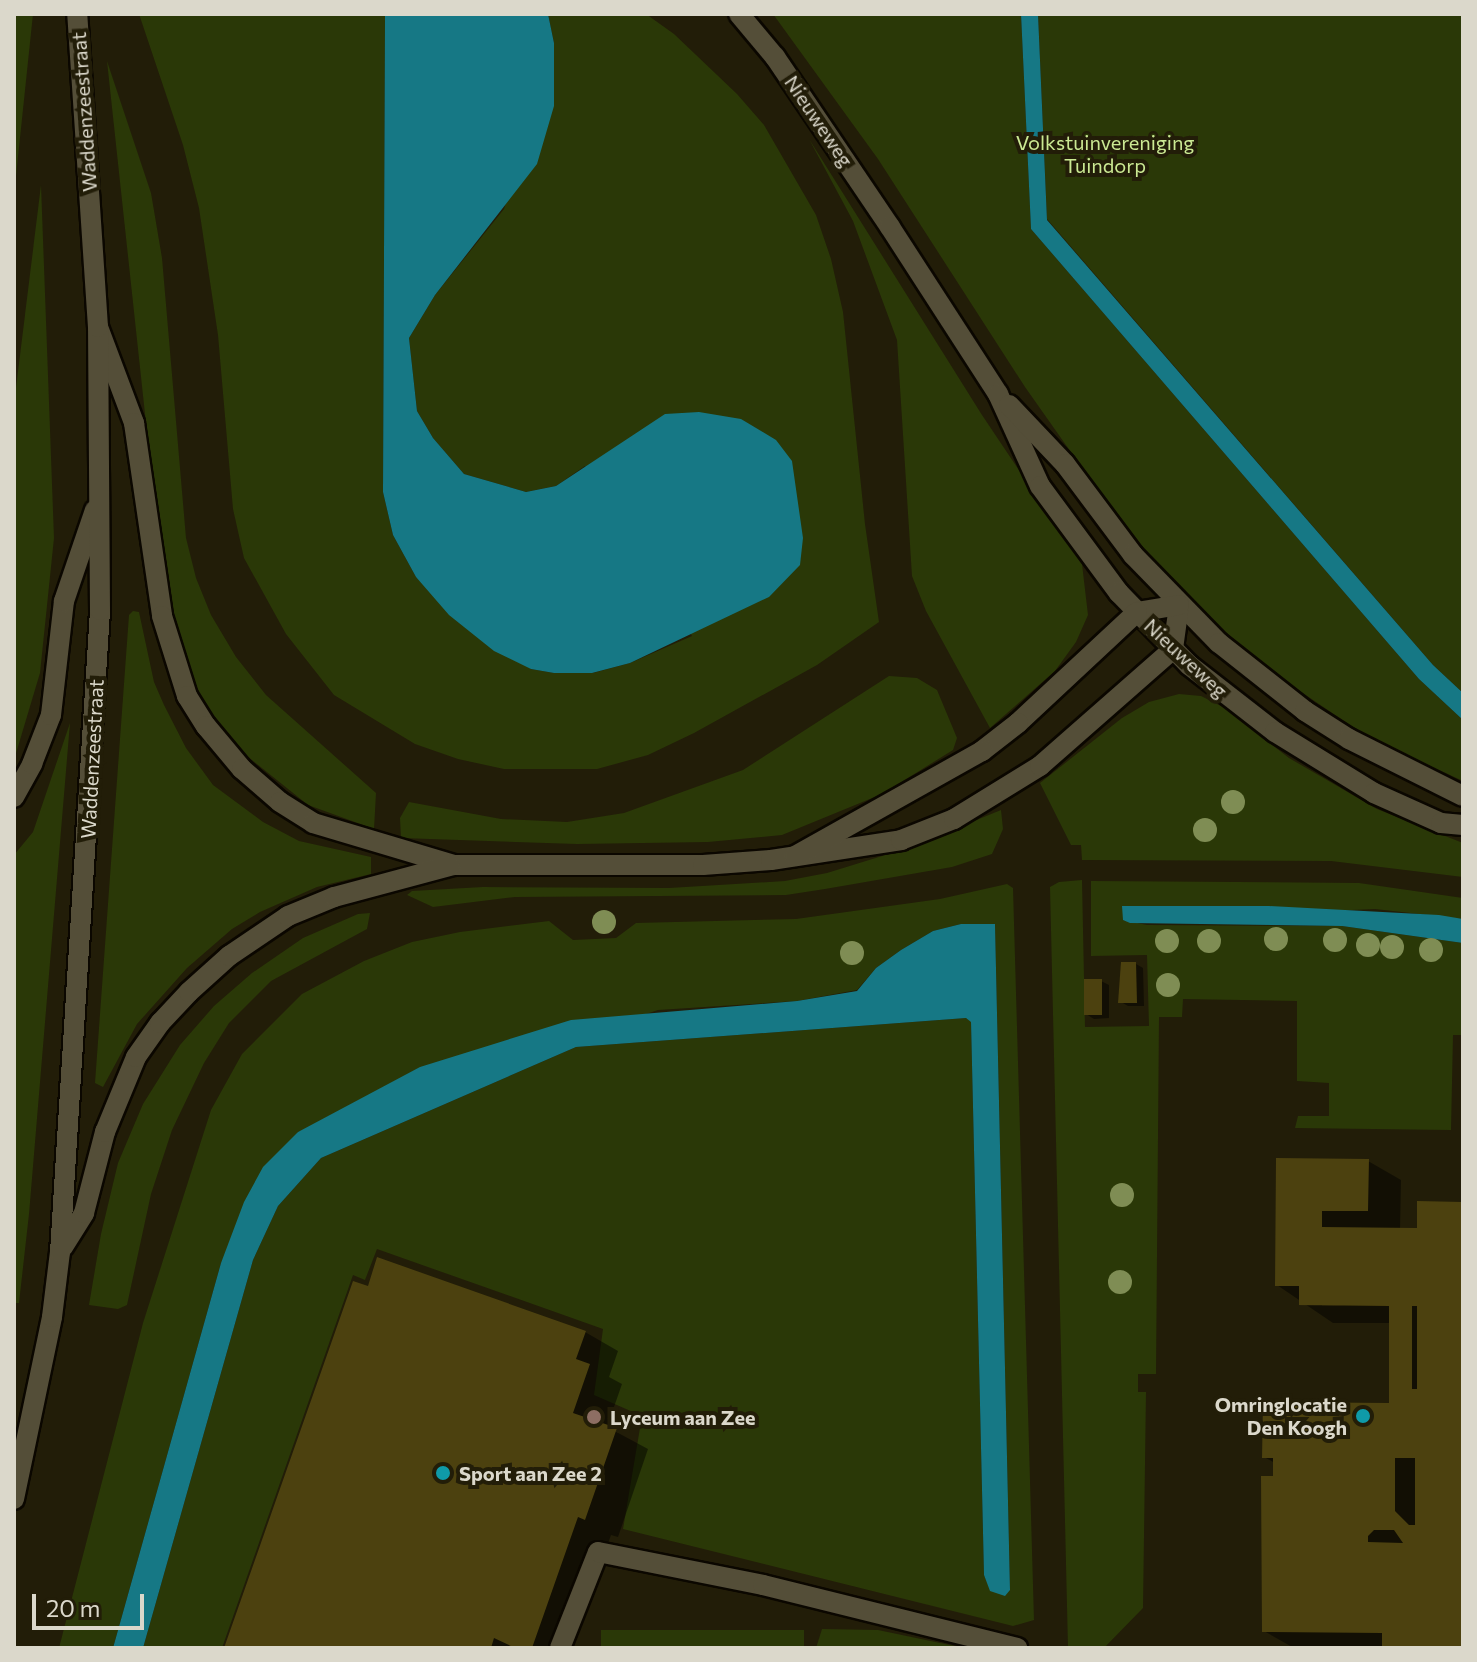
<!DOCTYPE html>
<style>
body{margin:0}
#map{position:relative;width:1477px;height:1662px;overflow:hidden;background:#221d08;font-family:Commissioner,sans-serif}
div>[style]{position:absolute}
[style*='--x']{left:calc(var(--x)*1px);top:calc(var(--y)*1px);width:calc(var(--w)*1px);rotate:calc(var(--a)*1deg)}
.green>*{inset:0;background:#2a3807;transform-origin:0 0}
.water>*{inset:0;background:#167885}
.shadow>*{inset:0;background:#0007}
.building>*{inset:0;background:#4c410f;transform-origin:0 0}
.roads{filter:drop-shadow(2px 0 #0b0700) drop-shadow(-2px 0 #0b0700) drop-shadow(0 2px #0b0700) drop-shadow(0 -2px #0b0700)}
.service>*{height:20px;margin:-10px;padding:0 10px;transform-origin:10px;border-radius:10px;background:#544e38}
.tertiary>*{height:20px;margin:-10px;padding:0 10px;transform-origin:10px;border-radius:10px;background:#544e38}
.secondary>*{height:20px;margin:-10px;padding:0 10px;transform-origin:10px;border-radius:10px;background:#544e38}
.trees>*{width:24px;height:24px;margin:-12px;border-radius:50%;background:#7f8d54}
.dots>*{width:22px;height:22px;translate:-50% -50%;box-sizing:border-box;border:4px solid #221d08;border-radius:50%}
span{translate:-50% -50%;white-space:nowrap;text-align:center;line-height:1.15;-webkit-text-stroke:8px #221d08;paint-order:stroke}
.street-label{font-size:20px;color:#dbd8cb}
.park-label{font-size:20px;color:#cbe993}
.poi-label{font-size:20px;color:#dbd8cb;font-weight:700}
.right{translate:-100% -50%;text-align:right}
.left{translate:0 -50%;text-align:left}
.frame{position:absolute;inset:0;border:16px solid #dbd8cb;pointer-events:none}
.scale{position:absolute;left:32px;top:1594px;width:112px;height:36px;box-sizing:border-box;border:4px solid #dbd8cb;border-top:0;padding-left:10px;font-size:24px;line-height:28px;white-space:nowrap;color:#dbd8cb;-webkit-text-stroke:6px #221d08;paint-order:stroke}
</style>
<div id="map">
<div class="green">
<div style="clip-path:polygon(14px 14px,33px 14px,14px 195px)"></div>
<div style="clip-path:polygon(139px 14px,385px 14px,383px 492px,393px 535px,416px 577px,531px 669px,554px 673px,593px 673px,630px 663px,692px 636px,585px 466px,556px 486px,526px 492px,464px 474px,433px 438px,417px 411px,409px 338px,435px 295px,504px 209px,554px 43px,548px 14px,646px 14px,674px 34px,737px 94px,764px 125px,816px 215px,831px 259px,843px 312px,865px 524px,879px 622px,817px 665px,694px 733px,648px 755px,597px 769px,504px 769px,458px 759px,415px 744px,334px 695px,286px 634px,244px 558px,233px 509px,218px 335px,199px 208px,183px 145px)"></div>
<div style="clip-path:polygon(773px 14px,1021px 14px,1031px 229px,1419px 679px,1463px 720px,1463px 781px,1369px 738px,1288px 683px,1211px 621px,1160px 570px,1111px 509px,1025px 387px,878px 159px)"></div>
<div style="clip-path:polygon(1038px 14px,1463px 14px,1463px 693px,1433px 665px,1047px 219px)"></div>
<div style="clip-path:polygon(107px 61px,151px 193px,162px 258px,186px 538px,196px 578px,211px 615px,236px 657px,266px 695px,376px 793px,374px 829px,308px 805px,232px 744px,198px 694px,183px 656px,163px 581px)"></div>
<div style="clip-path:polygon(809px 139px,982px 415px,1082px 564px,1088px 615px,1076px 642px,1055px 671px,990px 728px,926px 611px,912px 576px,897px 340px,853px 221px)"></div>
<div style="clip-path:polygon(41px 185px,54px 538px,40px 673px,14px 760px,14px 404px)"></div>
<div style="clip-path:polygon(133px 611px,139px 612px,154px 682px,164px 705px,186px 748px,213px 785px,263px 822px,299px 841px,371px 857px,371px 874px,317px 887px,260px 912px,232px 929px,187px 968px,137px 1024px,103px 1087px,95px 1083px,129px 615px)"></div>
<div style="clip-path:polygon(889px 676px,917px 678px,937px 690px,957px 738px,953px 750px,882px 794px,782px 835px,708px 842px,577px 844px,401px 838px,400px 818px,409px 802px,501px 819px,567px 822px,624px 813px,743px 770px)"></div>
<div style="clip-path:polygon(1179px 694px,1201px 696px,1223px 707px,1289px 758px,1377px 809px,1463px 843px,1463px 877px,1331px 861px,1082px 860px,1081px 845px,1071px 845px,1040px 783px,1122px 718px,1149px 702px)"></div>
<div style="clip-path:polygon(70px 723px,29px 1214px,19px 1303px,14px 1303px,14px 855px,33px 832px)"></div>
<div style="clip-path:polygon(1001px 810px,1003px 829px,992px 854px,952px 867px,825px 889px,786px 895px,515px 897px,433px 907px,407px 895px,412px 891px,483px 887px,669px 888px,785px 881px,827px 873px,908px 848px)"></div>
<div style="clip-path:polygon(1082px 880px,1085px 1027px,1149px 1026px,1147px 955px,1091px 956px,1091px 881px,1359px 883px,1463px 898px,1463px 919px,1375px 909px,1123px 920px,1147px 925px,1342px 926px,1463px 943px,1463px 1035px,1453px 1035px,1451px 1130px,1295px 1128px,1298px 1116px,1329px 1116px,1329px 1083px,1297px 1081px,1297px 1001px,1183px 999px,1182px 1017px,1159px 1017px,1156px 1374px,1138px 1374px,1138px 1392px,1146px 1392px,1143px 1608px,1104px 1648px,1068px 1648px,1050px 887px,1059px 882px)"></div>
<div style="clip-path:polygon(1007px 884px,1013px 888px,1034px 1620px,1013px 1626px,623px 1529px,642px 1416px,594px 1395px,603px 1329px,377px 1249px,365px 1280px,353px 1275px,222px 1648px,143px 1648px,253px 1260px,278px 1206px,321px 1158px,576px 1047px,966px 1018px,971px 1021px,984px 1575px,991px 1591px,1010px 1590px,995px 924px,961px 924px,933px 931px,901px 950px,876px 968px,857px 990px,797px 1001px,658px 1010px,298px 1132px,221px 1263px,113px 1648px,59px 1648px,143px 1323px,211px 1110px,242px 1054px,302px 994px,364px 961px,412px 942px,460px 932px,549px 921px,573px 940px,616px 938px,636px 923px,796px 919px,940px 899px)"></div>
<div style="clip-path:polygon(370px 913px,367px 929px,271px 981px,229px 1023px,204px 1063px,172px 1130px,151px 1194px,127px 1305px,118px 1309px,89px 1305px,101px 1234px,118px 1163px,143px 1104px,180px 1045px,214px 1006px,252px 973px,303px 938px,358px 914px)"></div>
<div style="clip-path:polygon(822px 1629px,878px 1630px,964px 1648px,816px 1648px)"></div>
<div style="left:601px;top:1630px;width:203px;height:18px"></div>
</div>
<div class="water">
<div style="clip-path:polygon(385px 14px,548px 14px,554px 43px,554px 106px,537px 164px,435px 295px,409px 338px,417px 411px,433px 438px,464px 474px,526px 492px,556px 486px,665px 414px,699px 412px,741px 419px,776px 440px,792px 461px,803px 538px,800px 565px,769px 597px,630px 663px,592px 673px,554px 673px,531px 669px,494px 651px,449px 615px,416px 577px,393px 535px,383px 492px)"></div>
<div style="clip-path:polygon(1021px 14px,1038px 14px,1047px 220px,1433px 665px,1463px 693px,1463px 720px,1419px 679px,1031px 229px)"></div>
<div style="clip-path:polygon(1122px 906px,1269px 906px,1439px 915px,1463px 919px,1463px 943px,1342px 926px,1130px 923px,1123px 920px)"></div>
<div style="clip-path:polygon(961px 924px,995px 924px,1010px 1590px,1005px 1596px,990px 1591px,984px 1575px,971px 1022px,966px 1018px,576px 1047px,321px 1158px,278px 1206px,253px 1260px,143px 1648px,113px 1648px,221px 1263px,244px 1202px,263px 1167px,298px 1132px,420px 1067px,571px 1020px,797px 1001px,857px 991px,876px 968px,901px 950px,933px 931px)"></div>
</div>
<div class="shadow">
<div style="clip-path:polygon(1136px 964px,1143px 968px,1144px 1006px,1128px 1006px,1121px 1002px)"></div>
<div style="clip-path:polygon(1101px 981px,1109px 985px,1109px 1018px,1094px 1019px,1086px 1014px)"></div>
<div style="clip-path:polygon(1278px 1160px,1368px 1161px,1401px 1180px,1400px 1230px,1419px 1230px,1463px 1204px,1463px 1648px,1294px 1648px,1264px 1631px,1275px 1463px,1264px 1457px,1391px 1405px,1391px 1323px,1333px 1323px,1277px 1285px)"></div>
<div style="clip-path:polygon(585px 1332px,618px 1351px,609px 1377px,622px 1384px,607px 1427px,648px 1449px,618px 1537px,611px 1535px,571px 1648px,226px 1648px)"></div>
</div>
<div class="building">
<div style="clip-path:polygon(1121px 962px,1136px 962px,1137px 1003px,1118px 1003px)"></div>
<div style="left:1084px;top:979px;width:18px;height:36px"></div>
<div style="clip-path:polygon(evenodd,1276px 1158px,1369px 1159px,1368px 1211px,1322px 1211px,1322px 1227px,1417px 1228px,1417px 1201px,1463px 1202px,1463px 1648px,1382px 1648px,1382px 1633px,1262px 1632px,1261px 1476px,1273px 1476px,1273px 1458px,1262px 1458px,1263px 1402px,1389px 1403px,1389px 1306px,1299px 1305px,1299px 1286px,1275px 1286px,1276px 1158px,1412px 1306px,1417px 1306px,1417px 1389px,1412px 1389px,1412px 1306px,1276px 1158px,1395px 1458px,1415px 1458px,1415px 1525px,1409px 1525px,1395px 1511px,1395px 1458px,1276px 1158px,1374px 1530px,1394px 1530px,1403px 1543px,1368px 1542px,1368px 1536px,1374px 1530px)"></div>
<div style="clip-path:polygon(377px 1257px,586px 1331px,576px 1359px,590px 1364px,573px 1413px,617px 1428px,585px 1520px,578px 1517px,532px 1648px,515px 1648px,494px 1638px,491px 1648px,224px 1648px,353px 1281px,368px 1286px)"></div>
</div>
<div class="roads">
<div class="service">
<div style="--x:560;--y:1648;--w:103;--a:-68.4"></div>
<div style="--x:598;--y:1552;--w:168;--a:11.3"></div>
<div style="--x:763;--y:1585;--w:262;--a:13.9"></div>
</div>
<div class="tertiary">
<div style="--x:739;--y:14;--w:56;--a:50.1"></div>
<div style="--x:775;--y:57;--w:205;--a:55.9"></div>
<div style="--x:890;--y:227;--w:199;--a:57.1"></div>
<div style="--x:998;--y:394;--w:101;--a:65.5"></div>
<div style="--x:1040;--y:486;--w:133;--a:53.6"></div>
<div style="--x:1119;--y:593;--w:100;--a:45.8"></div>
<div style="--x:1189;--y:665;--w:109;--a:37.9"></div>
<div style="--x:1275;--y:732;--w:116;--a:31.6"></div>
<div style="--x:1374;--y:793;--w:73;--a:24.1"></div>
<div style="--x:1441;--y:823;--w:22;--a:5"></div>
<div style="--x:1009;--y:405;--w:81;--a:46.5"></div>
<div style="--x:1065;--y:464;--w:114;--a:53.2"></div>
<div style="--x:1133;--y:555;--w:123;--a:45.7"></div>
<div style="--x:1219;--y:643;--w:110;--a:38.3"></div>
<div style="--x:1305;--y:711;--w:52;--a:32.5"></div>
<div style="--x:1349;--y:739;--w:127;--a:26.6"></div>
</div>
<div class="secondary">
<div style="--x:98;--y:327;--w:103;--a:69.4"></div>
<div style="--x:134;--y:423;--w:195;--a:81.7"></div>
<div style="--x:162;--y:616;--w:84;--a:72.6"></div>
<div style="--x:187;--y:696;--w:36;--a:58"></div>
<div style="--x:206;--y:726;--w:56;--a:50.1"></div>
<div style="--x:242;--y:769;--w:50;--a:41"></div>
<div style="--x:280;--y:802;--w:39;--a:32"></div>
<div style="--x:313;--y:823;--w:147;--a:16.6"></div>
<div style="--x:454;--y:865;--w:249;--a:0"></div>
<div style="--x:703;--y:865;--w:68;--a:-4.2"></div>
<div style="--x:771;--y:860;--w:132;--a:-8.7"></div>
<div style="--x:901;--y:840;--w:57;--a:-21.6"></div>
<div style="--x:954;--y:819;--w:101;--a:-31.6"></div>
<div style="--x:1040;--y:766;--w:177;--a:-41.3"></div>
<div style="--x:1173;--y:649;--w:44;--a:-82.2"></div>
<div style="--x:1179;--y:605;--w:43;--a:170.5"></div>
<div style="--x:1137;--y:612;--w:163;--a:137"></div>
<div style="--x:1018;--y:723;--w:46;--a:142.1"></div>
<div style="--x:982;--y:751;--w:214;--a:150.7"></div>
<div style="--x:14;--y:797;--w:38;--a:-61"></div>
<div style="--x:32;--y:764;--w:53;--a:-68.8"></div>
<div style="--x:51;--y:715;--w:115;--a:-83.5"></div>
<div style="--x:64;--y:601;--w:96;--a:-71.2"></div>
<div style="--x:63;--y:1247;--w:40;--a:-58"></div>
<div style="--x:84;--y:1213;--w:84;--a:-75.5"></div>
<div style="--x:105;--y:1132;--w:81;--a:-67.5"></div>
<div style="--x:136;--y:1057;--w:42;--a:-54.8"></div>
<div style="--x:160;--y:1023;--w:42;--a:-46.9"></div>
<div style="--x:189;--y:992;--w:54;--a:-42"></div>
<div style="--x:229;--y:956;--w:71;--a:-34.1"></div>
<div style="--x:288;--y:916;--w:50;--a:-22.4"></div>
<div style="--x:334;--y:897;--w:120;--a:-15"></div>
<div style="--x:14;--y:1499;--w:186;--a:-78.2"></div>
<div style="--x:52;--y:1317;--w:65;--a:-83"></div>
<div style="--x:60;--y:1252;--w:643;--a:-86.43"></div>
<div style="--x:100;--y:610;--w:283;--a:-90.4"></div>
<div style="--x:98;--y:327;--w:314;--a:-93.8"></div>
</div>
</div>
<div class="trees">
<div style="left:1233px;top:802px"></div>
<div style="left:1205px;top:830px"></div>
<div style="left:604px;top:922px"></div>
<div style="left:1276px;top:939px"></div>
<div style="left:1335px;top:940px"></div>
<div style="left:1167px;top:941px"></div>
<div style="left:1209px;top:941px"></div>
<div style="left:1368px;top:945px"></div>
<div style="left:1392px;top:947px"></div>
<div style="left:1431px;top:950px"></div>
<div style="left:852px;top:953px"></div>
<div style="left:1168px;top:985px"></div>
<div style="left:1122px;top:1195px"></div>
<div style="left:1120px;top:1282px"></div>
</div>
<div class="dots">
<div style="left:1363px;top:1416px;background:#0f9aa8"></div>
<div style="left:594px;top:1417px;background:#8d6e63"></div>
<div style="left:443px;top:1473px;background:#0f9aa8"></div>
</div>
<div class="street-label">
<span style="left:84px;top:112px;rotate:-94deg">Waddenzeestraat</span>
<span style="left:819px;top:121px;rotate:56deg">Nieuweweg</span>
<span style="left:1186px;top:658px;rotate:43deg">Nieuweweg</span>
<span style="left:92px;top:759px;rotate:-87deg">Waddenzeestraat</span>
</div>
<div class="park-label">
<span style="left:1105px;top:154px">Volkstuinvereniging<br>Tuindorp</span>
</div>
<div class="poi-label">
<span class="right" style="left:1347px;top:1416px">Omringlocatie<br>Den Koogh</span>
<span class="left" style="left:610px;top:1417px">Lyceum aan Zee</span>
<span class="left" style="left:459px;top:1473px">Sport aan Zee 2</span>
</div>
<div class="frame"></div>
<div class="scale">20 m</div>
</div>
